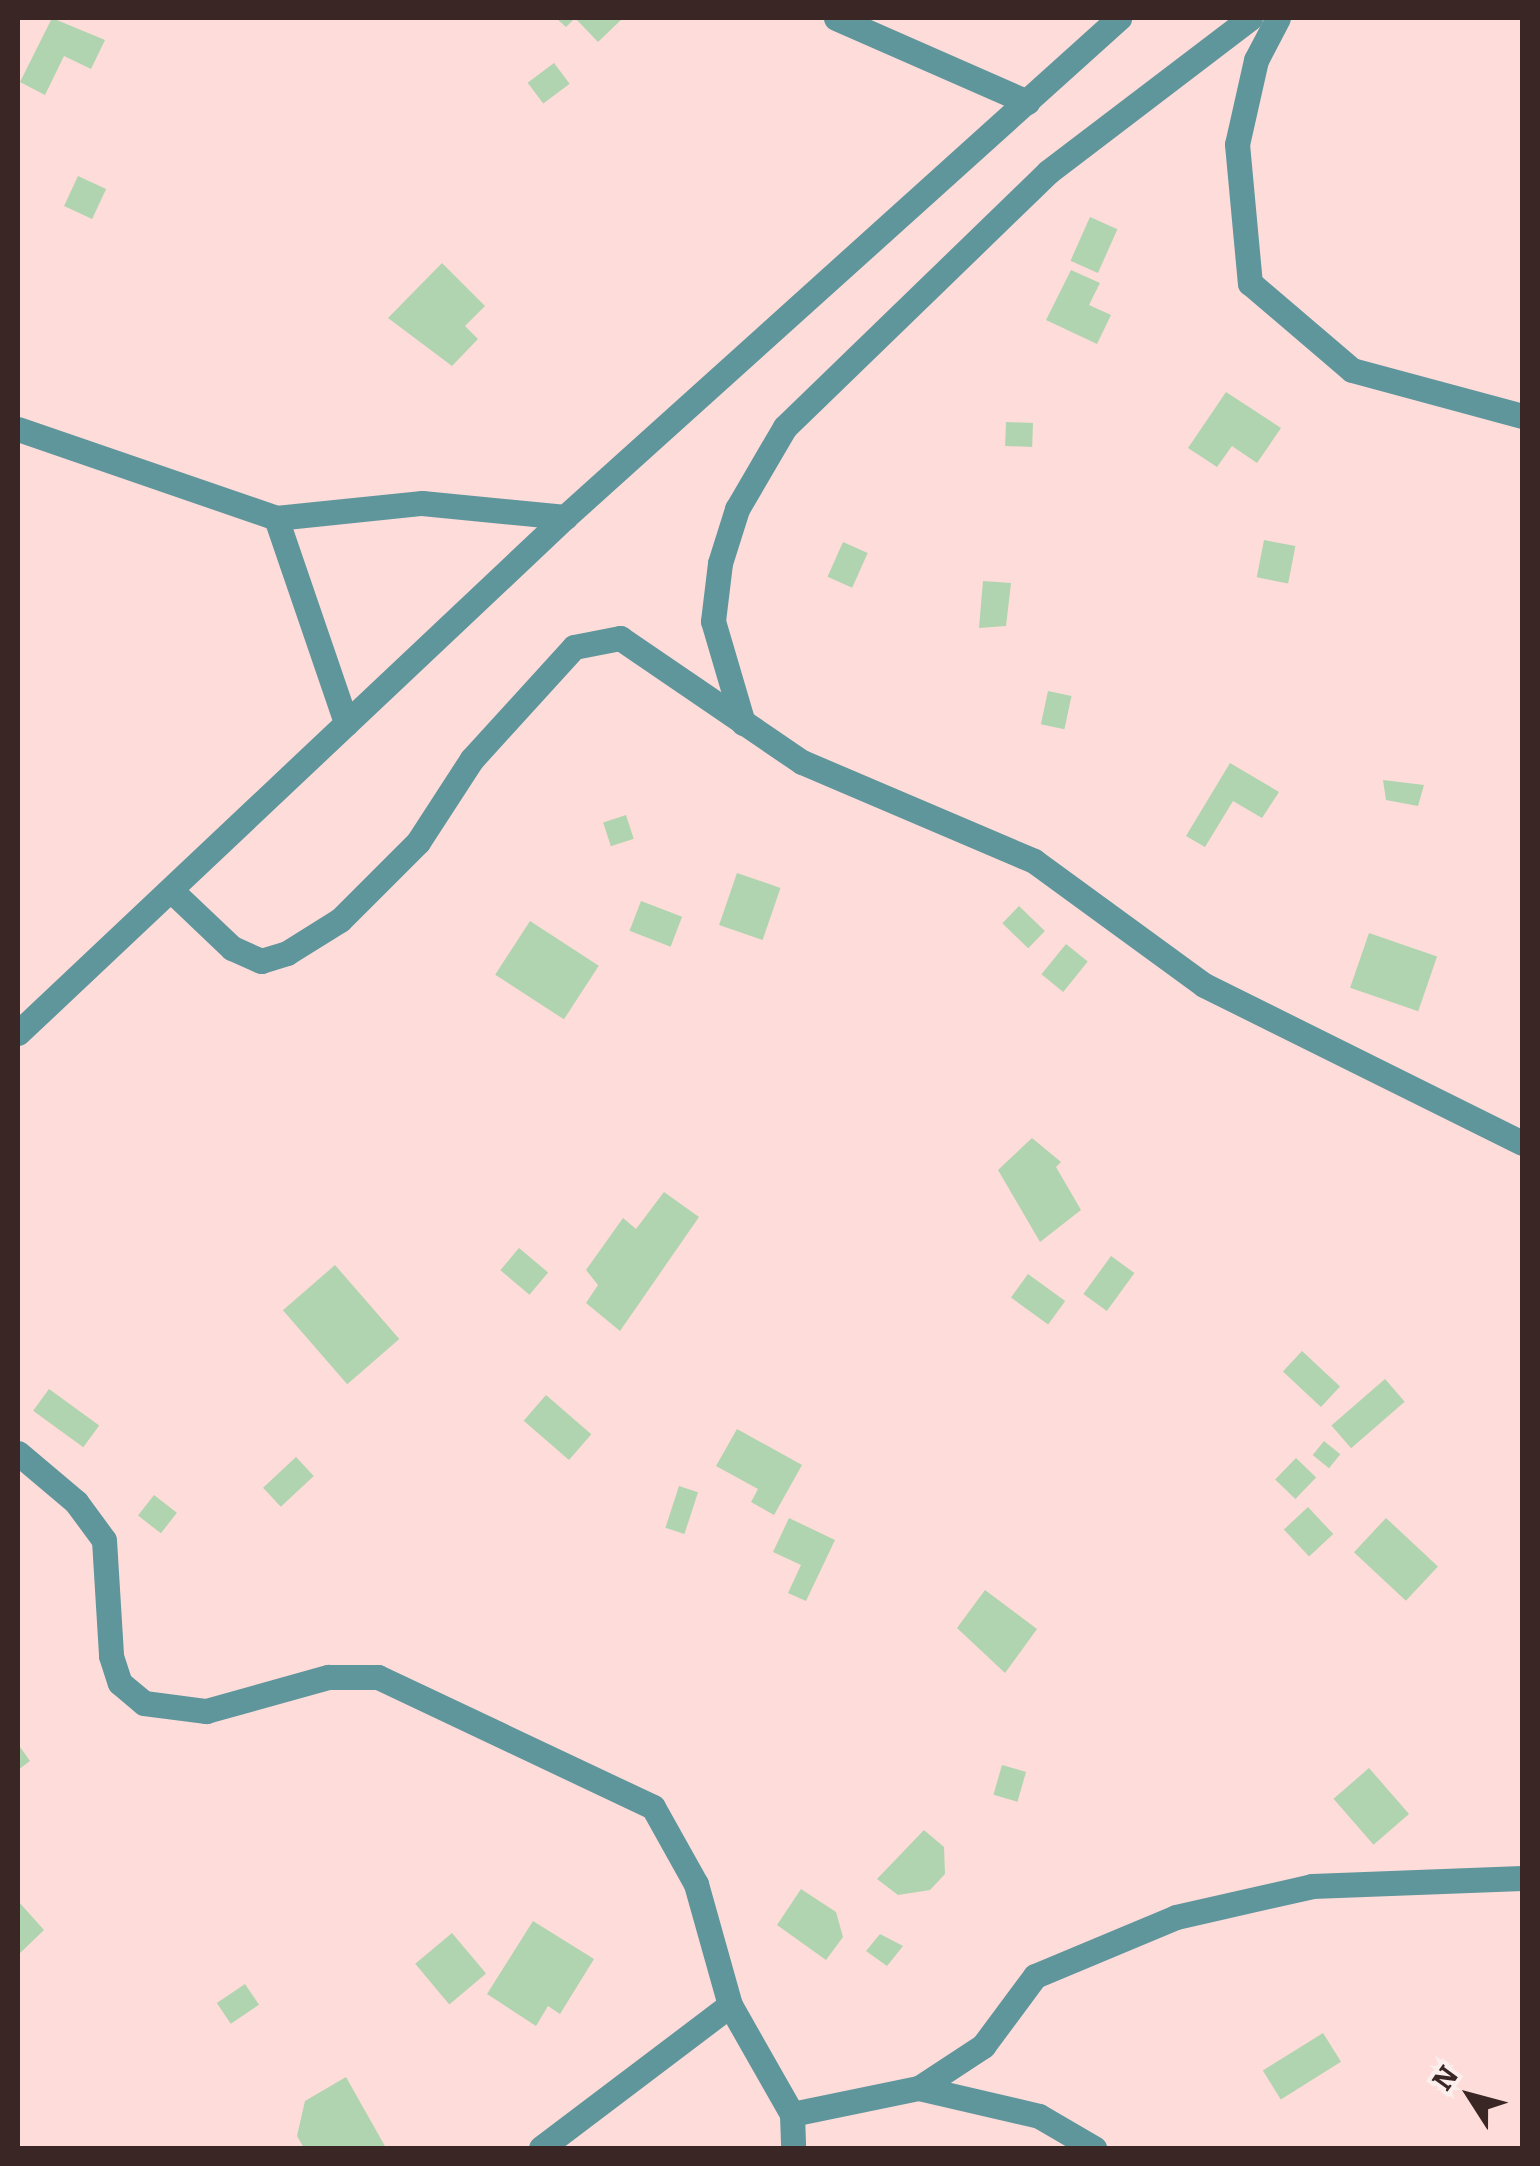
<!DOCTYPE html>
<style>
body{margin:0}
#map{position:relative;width:1540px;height:2166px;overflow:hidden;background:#fedcd9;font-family:Bitter,serif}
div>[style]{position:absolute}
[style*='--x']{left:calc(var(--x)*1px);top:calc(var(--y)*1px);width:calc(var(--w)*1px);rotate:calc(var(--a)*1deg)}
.building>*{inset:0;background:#b0d4af;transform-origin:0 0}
.minor>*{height:25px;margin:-12.5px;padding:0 12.5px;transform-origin:12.5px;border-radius:12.5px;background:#5e969c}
span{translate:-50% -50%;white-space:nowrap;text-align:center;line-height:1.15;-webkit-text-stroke:8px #fbefee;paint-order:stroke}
.frame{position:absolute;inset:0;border:20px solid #3a2624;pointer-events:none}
.north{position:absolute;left:1420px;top:2046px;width:100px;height:100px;-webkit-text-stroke:8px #fbefee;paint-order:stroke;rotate:306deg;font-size:28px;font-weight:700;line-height:40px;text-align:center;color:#3a2624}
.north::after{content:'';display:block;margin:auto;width:35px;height:45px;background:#3a2624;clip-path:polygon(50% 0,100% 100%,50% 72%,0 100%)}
</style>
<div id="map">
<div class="building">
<div style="clip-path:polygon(52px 18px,105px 40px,91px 69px,64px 56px,45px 95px,20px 82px)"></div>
<div style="clip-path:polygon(556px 18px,623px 18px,598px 42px,575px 18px,566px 27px)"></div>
<div style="left:554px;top:63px;width:26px;height:33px;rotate:53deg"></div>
<div style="left:78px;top:176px;width:31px;height:33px;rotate:25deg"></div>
<div style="left:1090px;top:217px;width:30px;height:48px;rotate:24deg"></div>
<div style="clip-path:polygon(442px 263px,485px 306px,465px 326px,478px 339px,452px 366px,388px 318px)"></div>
<div style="clip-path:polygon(1071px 270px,1100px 283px,1089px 305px,1111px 315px,1097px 344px,1046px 320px)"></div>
<div style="clip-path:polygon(1226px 392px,1281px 428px,1257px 463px,1232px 446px,1217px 467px,1188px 448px)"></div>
<div style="left:1006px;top:422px;width:27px;height:24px;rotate:2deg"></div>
<div style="left:1264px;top:540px;width:32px;height:38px;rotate:11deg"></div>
<div style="left:843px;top:542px;width:27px;height:38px;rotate:24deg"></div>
<div style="clip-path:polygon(983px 581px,1011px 583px,1006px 626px,979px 628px)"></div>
<div style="left:1048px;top:691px;width:24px;height:34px;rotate:12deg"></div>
<div style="clip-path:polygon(1230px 763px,1279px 792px,1262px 818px,1233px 801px,1205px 847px,1186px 836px)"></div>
<div style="clip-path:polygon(1383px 780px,1424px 785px,1418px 806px,1386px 800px)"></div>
<div style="left:626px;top:815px;width:25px;height:24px;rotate:72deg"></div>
<div style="left:737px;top:873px;width:46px;height:55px;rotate:19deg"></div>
<div style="left:641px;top:901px;width:44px;height:32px;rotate:21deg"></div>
<div style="left:1019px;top:906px;width:36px;height:24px;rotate:44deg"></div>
<div style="left:530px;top:921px;width:82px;height:64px;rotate:33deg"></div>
<div style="left:1369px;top:933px;width:72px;height:58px;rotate:19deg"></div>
<div style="left:1066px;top:944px;width:28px;height:39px;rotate:39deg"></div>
<div style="clip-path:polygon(1032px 1138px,1061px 1162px,1056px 1167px,1081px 1210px,1040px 1242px,998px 1170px)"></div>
<div style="clip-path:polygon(664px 1192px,699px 1217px,620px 1331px,586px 1303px,598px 1285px,586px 1270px,623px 1218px,636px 1229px)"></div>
<div style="left:519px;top:1248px;width:38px;height:29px;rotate:40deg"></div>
<div style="left:1111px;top:1256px;width:29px;height:47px;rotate:36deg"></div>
<div style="left:335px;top:1265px;width:98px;height:69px;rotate:49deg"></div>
<div style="left:1028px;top:1274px;width:46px;height:29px;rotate:36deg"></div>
<div style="left:1302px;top:1351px;width:52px;height:28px;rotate:43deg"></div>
<div style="left:1385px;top:1379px;width:30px;height:71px;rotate:49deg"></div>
<div style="left:49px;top:1389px;width:62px;height:27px;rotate:36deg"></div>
<div style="left:546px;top:1395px;width:60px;height:34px;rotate:41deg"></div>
<div style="clip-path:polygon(737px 1429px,802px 1465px,774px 1515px,751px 1502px,758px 1489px,716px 1466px)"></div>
<div style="left:1324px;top:1441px;width:21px;height:18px;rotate:39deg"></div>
<div style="left:296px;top:1457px;width:26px;height:45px;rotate:47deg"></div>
<div style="left:1296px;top:1458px;width:28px;height:30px;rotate:44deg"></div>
<div style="left:679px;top:1486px;width:20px;height:44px;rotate:18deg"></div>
<div style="left:154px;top:1495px;width:29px;height:26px;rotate:38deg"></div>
<div style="left:1308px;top:1507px;width:37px;height:33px;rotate:47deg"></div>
<div style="clip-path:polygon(789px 1518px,835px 1540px,806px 1601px,788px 1593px,801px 1565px,773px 1552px)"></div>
<div style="left:1386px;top:1518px;width:71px;height:47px;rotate:43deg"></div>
<div style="clip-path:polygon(985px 1590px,1037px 1629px,1005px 1673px,957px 1628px)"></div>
<div style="clip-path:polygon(18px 1744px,30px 1761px,18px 1770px)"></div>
<div style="left:1002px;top:1765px;width:25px;height:31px;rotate:16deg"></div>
<div style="left:1369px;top:1768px;width:61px;height:47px;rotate:49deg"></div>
<div style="clip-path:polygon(924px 1830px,944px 1847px,945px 1874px,930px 1890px,898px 1895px,877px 1879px)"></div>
<div style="clip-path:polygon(801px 1889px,836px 1912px,843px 1937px,826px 1960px,777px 1925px)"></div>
<div style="clip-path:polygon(18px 1901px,44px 1930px,18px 1955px)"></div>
<div style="clip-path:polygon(533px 1921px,594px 1959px,560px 2014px,548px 2006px,536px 2026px,487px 1994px)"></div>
<div style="left:452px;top:1933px;width:53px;height:48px;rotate:50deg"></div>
<div style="clip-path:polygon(880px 1934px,903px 1946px,887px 1966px,866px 1951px)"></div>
<div style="left:245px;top:1984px;width:25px;height:34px;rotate:56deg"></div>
<div style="left:1323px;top:2033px;width:34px;height:71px;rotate:58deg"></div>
<div style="clip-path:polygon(346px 2077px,386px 2148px,304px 2148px,297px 2136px,305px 2101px)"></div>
</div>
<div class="minor">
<div style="--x:836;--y:18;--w:209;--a:23.7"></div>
<div style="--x:1278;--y:18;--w:47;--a:117.6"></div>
<div style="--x:1256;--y:60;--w:86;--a:102.7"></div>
<div style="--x:1237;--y:144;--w:140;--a:84.7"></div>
<div style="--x:1250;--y:283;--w:134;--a:40.5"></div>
<div style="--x:1352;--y:370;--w:176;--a:15.1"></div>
<div style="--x:18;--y:429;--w:273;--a:19"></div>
<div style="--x:276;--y:518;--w:147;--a:-5.9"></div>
<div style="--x:422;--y:503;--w:144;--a:5.6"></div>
<div style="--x:276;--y:518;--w:217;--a:71.1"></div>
<div style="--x:743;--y:723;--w:106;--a:-106.4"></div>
<div style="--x:713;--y:621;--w:58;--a:-83.1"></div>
<div style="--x:720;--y:563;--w:57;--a:-72.5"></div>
<div style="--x:737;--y:509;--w:95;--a:-59.7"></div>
<div style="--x:785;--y:427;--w:366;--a:-44.1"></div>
<div style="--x:1048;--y:172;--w:254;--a:-37.3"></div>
<div style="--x:174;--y:893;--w:80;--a:43.5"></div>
<div style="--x:232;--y:948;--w:32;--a:24"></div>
<div style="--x:261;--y:961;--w:27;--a:-17"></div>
<div style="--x:287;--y:953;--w:62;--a:-31.9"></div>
<div style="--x:340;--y:920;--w:110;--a:-45"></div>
<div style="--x:418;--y:842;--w:99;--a:-57"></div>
<div style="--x:472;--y:759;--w:151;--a:-47.7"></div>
<div style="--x:574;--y:647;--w:47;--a:-11.1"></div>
<div style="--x:620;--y:638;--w:220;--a:34.3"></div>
<div style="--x:802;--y:762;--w:252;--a:23.1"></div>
<div style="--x:1034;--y:861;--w:210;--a:36.1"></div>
<div style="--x:1204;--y:985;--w:355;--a:26.4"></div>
<div style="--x:18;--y:1033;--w:752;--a:-43.33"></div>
<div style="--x:565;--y:517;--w:746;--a:-42.01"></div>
<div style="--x:18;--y:1453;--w:76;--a:40.2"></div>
<div style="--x:76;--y:1502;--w:47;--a:53.6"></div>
<div style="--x:104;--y:1540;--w:116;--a:86.5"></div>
<div style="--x:111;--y:1656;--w:28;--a:72"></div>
<div style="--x:120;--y:1683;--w:31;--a:40"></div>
<div style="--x:144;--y:1703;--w:63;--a:7.4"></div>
<div style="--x:206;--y:1711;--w:127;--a:-15.6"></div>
<div style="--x:328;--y:1677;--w:50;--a:0"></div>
<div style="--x:378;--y:1677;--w:304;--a:25.3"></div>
<div style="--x:653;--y:1807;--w:88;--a:60.8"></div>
<div style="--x:696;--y:1884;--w:126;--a:74.3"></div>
<div style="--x:730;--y:2005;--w:125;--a:60.4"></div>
<div style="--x:792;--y:2114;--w:34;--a:88"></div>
<div style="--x:919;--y:2088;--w:123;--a:13.1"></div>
<div style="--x:1039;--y:2116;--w:64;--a:30.2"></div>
<div style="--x:792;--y:2114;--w:130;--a:-11.6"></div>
<div style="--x:919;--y:2088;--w:77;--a:-33.3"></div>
<div style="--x:983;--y:2046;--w:87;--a:-53.4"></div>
<div style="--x:1035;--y:1976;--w:153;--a:-22.7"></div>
<div style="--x:1176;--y:1917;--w:139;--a:-12.8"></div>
<div style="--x:1312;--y:1886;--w:210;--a:-2.2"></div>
<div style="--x:541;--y:2148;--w:237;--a:-37.1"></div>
</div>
<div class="frame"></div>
<div class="north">N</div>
</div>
